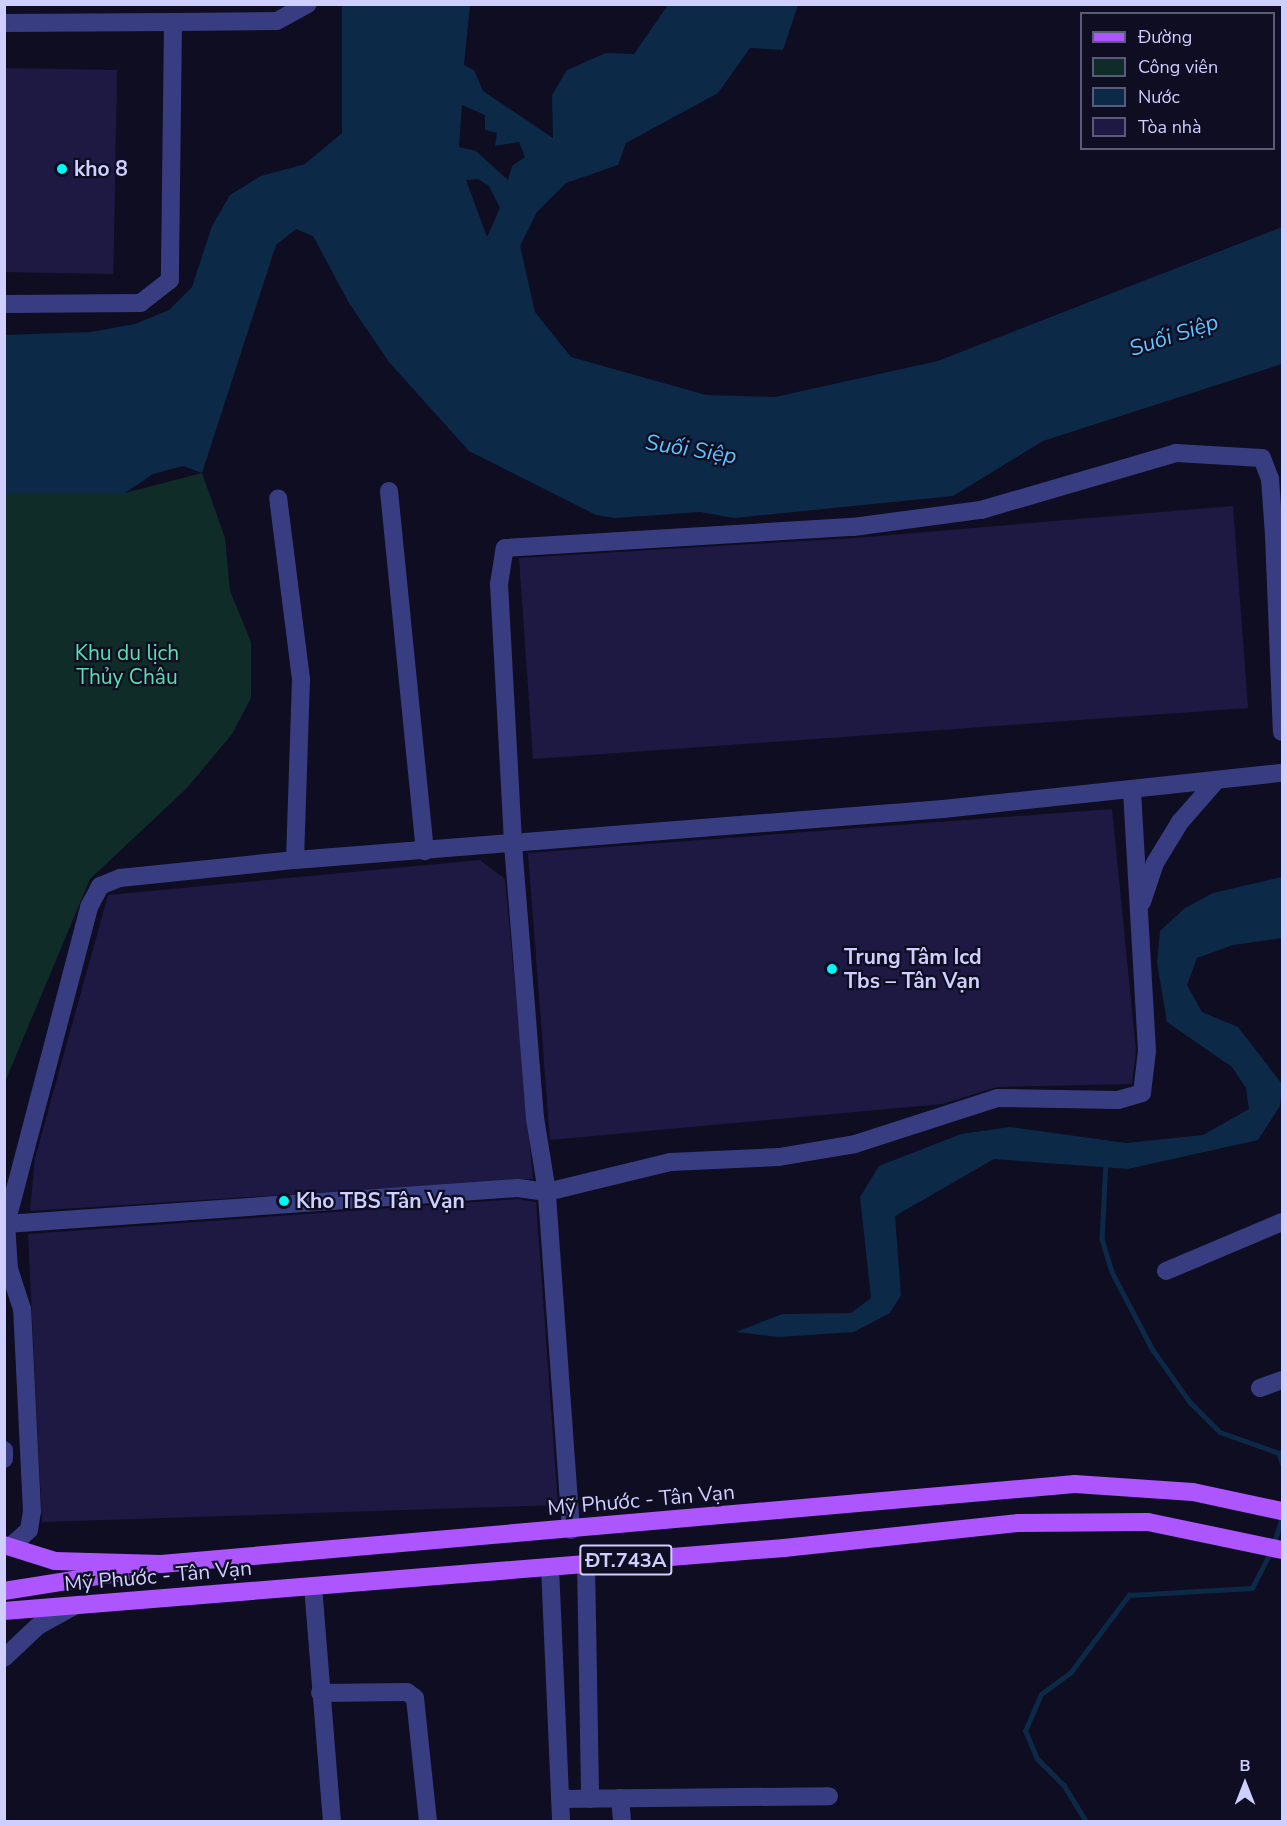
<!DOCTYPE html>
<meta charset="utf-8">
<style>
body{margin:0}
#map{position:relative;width:1287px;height:1826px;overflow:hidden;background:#0e0d22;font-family:"Nunito Sans",sans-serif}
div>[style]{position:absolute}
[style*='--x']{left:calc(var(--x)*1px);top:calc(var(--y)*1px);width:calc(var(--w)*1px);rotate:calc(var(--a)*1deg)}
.green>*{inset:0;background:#102c28}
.water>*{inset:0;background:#0c2947}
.stream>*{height:4.5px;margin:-2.25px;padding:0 2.25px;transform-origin:2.25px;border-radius:2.25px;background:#0c2947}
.building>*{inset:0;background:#1d1943;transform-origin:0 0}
.minor>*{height:18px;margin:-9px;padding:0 9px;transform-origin:9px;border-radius:9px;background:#383d81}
.major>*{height:18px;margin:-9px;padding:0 9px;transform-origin:9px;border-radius:9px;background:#ad55ff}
.dots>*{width:16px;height:16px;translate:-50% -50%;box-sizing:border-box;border:3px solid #0e0d22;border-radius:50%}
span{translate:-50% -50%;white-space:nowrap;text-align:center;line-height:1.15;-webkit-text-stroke:4.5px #0e0d22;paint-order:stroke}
.shield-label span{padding:2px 4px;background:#0e0d22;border:2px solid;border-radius:4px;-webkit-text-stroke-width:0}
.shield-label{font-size:20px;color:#ceceff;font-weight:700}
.poi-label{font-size:21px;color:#ceceff;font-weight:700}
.left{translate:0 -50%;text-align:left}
.park-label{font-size:21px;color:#59e0af}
.street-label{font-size:21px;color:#ceceff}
.water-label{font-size:22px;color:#5cc5ff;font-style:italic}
.frame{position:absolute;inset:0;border:6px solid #ceceff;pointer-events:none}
.legend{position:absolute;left:1080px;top:12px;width:195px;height:138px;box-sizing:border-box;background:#0e0d22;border:2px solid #5b5a7a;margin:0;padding:8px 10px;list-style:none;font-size:18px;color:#ceceff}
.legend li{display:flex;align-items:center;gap:12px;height:30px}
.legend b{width:30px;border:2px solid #5b5a7a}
.north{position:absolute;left:1215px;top:1754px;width:60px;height:60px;-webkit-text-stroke:4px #0e0d22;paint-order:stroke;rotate:0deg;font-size:16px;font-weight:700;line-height:24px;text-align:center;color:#ceceff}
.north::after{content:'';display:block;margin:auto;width:21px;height:27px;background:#ceceff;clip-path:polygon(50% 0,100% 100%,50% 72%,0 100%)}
</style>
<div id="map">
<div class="green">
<div style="clip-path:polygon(202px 473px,225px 538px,230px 591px,251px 642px,251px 698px,232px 734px,187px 788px,90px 879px,5px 1082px,5px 493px,125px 493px)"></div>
</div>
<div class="water">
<div style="clip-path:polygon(evenodd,342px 5px,470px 5px,464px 65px,474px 70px,483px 91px,553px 138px,552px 95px,567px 70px,606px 53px,634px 54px,668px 5px,798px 5px,783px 50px,750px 48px,718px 93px,626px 143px,618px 165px,566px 183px,537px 212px,520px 246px,535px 312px,571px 357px,706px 395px,775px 397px,938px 361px,1282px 227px,1282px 364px,1043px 441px,953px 496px,734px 518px,700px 512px,615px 518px,596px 515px,469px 451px,389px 362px,349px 303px,313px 236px,296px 229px,276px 245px,202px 473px,183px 466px,153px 474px,125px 493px,5px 493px,5px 335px,91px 332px,135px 324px,169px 310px,192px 287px,212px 226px,230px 195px,261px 176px,305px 164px,342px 133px,342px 5px,462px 105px,485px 115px,485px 130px,497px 133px,495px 146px,519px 142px,525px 157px,512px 166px,508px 180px,476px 151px,459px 147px,462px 105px,342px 5px,478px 179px,489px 186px,500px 208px,487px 237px,466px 180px,478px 179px)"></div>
<div style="clip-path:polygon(1282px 877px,1282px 938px,1233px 945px,1197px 958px,1187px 985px,1202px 1012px,1238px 1027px,1282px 1084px,1280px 1106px,1258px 1140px,1128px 1169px,994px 1159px,895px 1216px,901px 1295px,890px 1313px,854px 1332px,779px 1337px,736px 1332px,782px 1314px,851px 1313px,871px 1298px,860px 1197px,879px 1166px,961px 1134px,1010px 1127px,1126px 1143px,1203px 1135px,1249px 1109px,1246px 1088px,1232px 1067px,1167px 1022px,1157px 963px,1160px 931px,1185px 908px,1213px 893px)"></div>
</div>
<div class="stream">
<div style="--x:1106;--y:1161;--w:78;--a:92.9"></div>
<div style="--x:1102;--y:1239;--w:34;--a:73"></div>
<div style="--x:1112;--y:1272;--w:88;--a:62.3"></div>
<div style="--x:1153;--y:1350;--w:64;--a:54.6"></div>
<div style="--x:1190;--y:1402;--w:42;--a:45"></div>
<div style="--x:1220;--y:1432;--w:63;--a:19.6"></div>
<div style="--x:1279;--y:1453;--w:10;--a:73"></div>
<div style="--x:1274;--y:1543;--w:27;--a:-73"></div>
<div style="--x:1086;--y:1822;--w:42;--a:-121.4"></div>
<div style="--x:1064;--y:1786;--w:38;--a:-135"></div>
<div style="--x:1037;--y:1759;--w:30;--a:-113"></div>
<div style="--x:1025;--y:1731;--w:40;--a:-66.6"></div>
<div style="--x:1041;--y:1694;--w:36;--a:-36"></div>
<div style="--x:1070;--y:1673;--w:98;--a:-52.9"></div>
<div style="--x:1129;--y:1595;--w:123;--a:-3.3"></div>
<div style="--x:1252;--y:1588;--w:42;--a:-62.8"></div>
</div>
<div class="building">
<div style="left:4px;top:68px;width:113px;height:204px;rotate:1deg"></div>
<div style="clip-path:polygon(1233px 506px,1248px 708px,533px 759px,519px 558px,854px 538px)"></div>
<div style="clip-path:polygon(1112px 809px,1136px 1051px,1132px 1084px,997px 1087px,942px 1104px,550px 1140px,528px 853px)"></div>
<div style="clip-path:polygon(480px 860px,505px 879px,533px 1179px,30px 1211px,35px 1158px,108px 895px)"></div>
<div style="clip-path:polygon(518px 1199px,536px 1202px,558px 1505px,42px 1522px,28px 1234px)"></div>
</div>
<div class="minor">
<div style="--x:173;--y:22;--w:104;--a:-0.6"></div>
<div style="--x:277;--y:21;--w:35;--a:-29"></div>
<div style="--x:4;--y:23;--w:169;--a:-0.3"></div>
<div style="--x:173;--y:22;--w:258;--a:90.7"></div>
<div style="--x:170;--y:280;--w:37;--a:142"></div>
<div style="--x:141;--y:303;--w:137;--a:179.6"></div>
<div style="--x:389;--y:491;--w:362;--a:84.3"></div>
<div style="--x:295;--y:860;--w:650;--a:-4.5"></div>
<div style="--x:943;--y:809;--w:341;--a:-6.1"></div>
<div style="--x:1142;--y:902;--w:41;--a:-71.6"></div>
<div style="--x:1155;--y:863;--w:48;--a:-58.6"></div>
<div style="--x:1180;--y:822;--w:55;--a:-48.7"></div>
<div style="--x:6;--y:1224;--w:513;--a:-4.02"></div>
<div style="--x:518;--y:1188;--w:29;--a:8"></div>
<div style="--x:547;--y:1192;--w:75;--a:-99.2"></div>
<div style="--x:535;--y:1118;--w:277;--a:-94.6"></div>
<div style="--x:513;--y:842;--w:258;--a:-93.1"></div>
<div style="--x:499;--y:584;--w:36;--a:-81"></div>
<div style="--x:505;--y:548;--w:349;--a:-3.5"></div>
<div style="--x:853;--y:527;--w:129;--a:-7.6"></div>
<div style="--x:981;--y:510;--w:203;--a:-16.3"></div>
<div style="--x:1176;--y:453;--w:86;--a:3.3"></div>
<div style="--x:1262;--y:458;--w:22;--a:69"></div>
<div style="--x:1270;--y:479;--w:56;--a:85.9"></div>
<div style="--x:1274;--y:535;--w:197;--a:87.7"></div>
<div style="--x:1166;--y:1271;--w:126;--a:-22.9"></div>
<div style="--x:1260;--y:1388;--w:23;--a:-20"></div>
<div style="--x:4;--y:1450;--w:9;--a:90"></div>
<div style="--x:571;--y:1530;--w:339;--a:-94.1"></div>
<div style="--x:547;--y:1192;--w:127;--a:-13.7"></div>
<div style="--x:670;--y:1162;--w:109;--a:-2.6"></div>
<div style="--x:779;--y:1157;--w:77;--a:-9.7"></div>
<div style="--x:855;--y:1144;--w:149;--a:-17.9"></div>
<div style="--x:997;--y:1098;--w:121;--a:0.9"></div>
<div style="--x:1118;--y:1100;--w:25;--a:-16"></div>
<div style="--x:1142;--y:1093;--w:42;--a:-83.2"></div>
<div style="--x:1147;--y:1051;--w:259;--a:-93.3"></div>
<div style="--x:10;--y:1547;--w:25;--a:-42"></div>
<div style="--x:29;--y:1530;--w:19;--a:-81"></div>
<div style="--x:32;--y:1511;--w:202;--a:-92.8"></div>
<div style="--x:22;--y:1309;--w:42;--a:-108"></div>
<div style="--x:9;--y:1269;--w:45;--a:-93.8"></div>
<div style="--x:6;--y:1224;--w:328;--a:-75.3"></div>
<div style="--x:89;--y:907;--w:24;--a:-62"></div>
<div style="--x:100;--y:886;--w:22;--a:-22"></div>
<div style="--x:120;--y:878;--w:176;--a:-5.9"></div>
<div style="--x:295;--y:860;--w:181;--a:-88.1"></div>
<div style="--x:301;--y:679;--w:182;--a:-97.2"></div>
<div style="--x:586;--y:1563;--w:236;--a:89"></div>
<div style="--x:550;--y:1567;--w:255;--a:87.5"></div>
<div style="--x:313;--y:1586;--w:237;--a:85.4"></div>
<div style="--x:4;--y:1658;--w:47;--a:-43.3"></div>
<div style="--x:38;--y:1626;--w:39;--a:-29"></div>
<div style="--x:320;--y:1693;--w:87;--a:-0.7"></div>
<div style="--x:407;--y:1692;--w:10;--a:37"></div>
<div style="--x:415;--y:1698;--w:125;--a:84"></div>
<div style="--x:620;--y:1798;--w:24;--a:85"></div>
<div style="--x:560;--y:1799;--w:269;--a:-0.6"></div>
</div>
<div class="major">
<div style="--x:4;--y:1545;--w:53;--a:17.4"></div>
<div style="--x:55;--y:1561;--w:106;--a:1.6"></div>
<div style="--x:161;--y:1564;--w:917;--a:-5"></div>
<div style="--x:1075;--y:1484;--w:118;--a:3.9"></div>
<div style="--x:1193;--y:1492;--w:91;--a:12.1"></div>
<div style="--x:4;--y:1591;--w:128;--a:-9"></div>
<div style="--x:4;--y:1611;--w:783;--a:-4.62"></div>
<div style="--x:784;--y:1548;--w:236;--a:-6.1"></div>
<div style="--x:1019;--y:1523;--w:129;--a:-0.4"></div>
<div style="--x:1148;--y:1522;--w:137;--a:11.8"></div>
</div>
<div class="dots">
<div style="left:62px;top:169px;background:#00f9f6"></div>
<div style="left:832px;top:969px;background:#00f9f6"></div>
<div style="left:284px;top:1201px;background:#00f9f6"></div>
</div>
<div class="shield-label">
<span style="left:626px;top:1560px">ĐT.743A</span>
</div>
<div class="poi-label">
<span class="left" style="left:74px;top:169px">kho 8</span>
<span class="left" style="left:844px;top:969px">Trung Tâm Icd<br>Tbs – Tân Vạn</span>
<span class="left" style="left:296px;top:1201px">Kho TBS Tân Vạn</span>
</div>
<div class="park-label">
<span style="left:127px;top:665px">Khu du lịch<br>Thủy Châu</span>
</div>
<div class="street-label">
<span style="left:641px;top:1500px;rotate:-5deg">Mỹ Phước - Tân Vạn</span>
<span style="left:158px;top:1576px;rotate:-5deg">Mỹ Phước - Tân Vạn</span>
</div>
<div class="water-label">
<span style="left:1174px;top:336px;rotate:-18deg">Suối Siệp</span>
<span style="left:691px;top:450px;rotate:9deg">Suối Siệp</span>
</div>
<div class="frame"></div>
<ul class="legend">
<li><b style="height:8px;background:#ad55ff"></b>Đường</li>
<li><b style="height:16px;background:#102c28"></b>Công viên</li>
<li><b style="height:16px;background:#0c2947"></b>Nước</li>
<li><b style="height:16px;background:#1d1943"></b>Tòa nhà</li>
</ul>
<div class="north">B</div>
</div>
